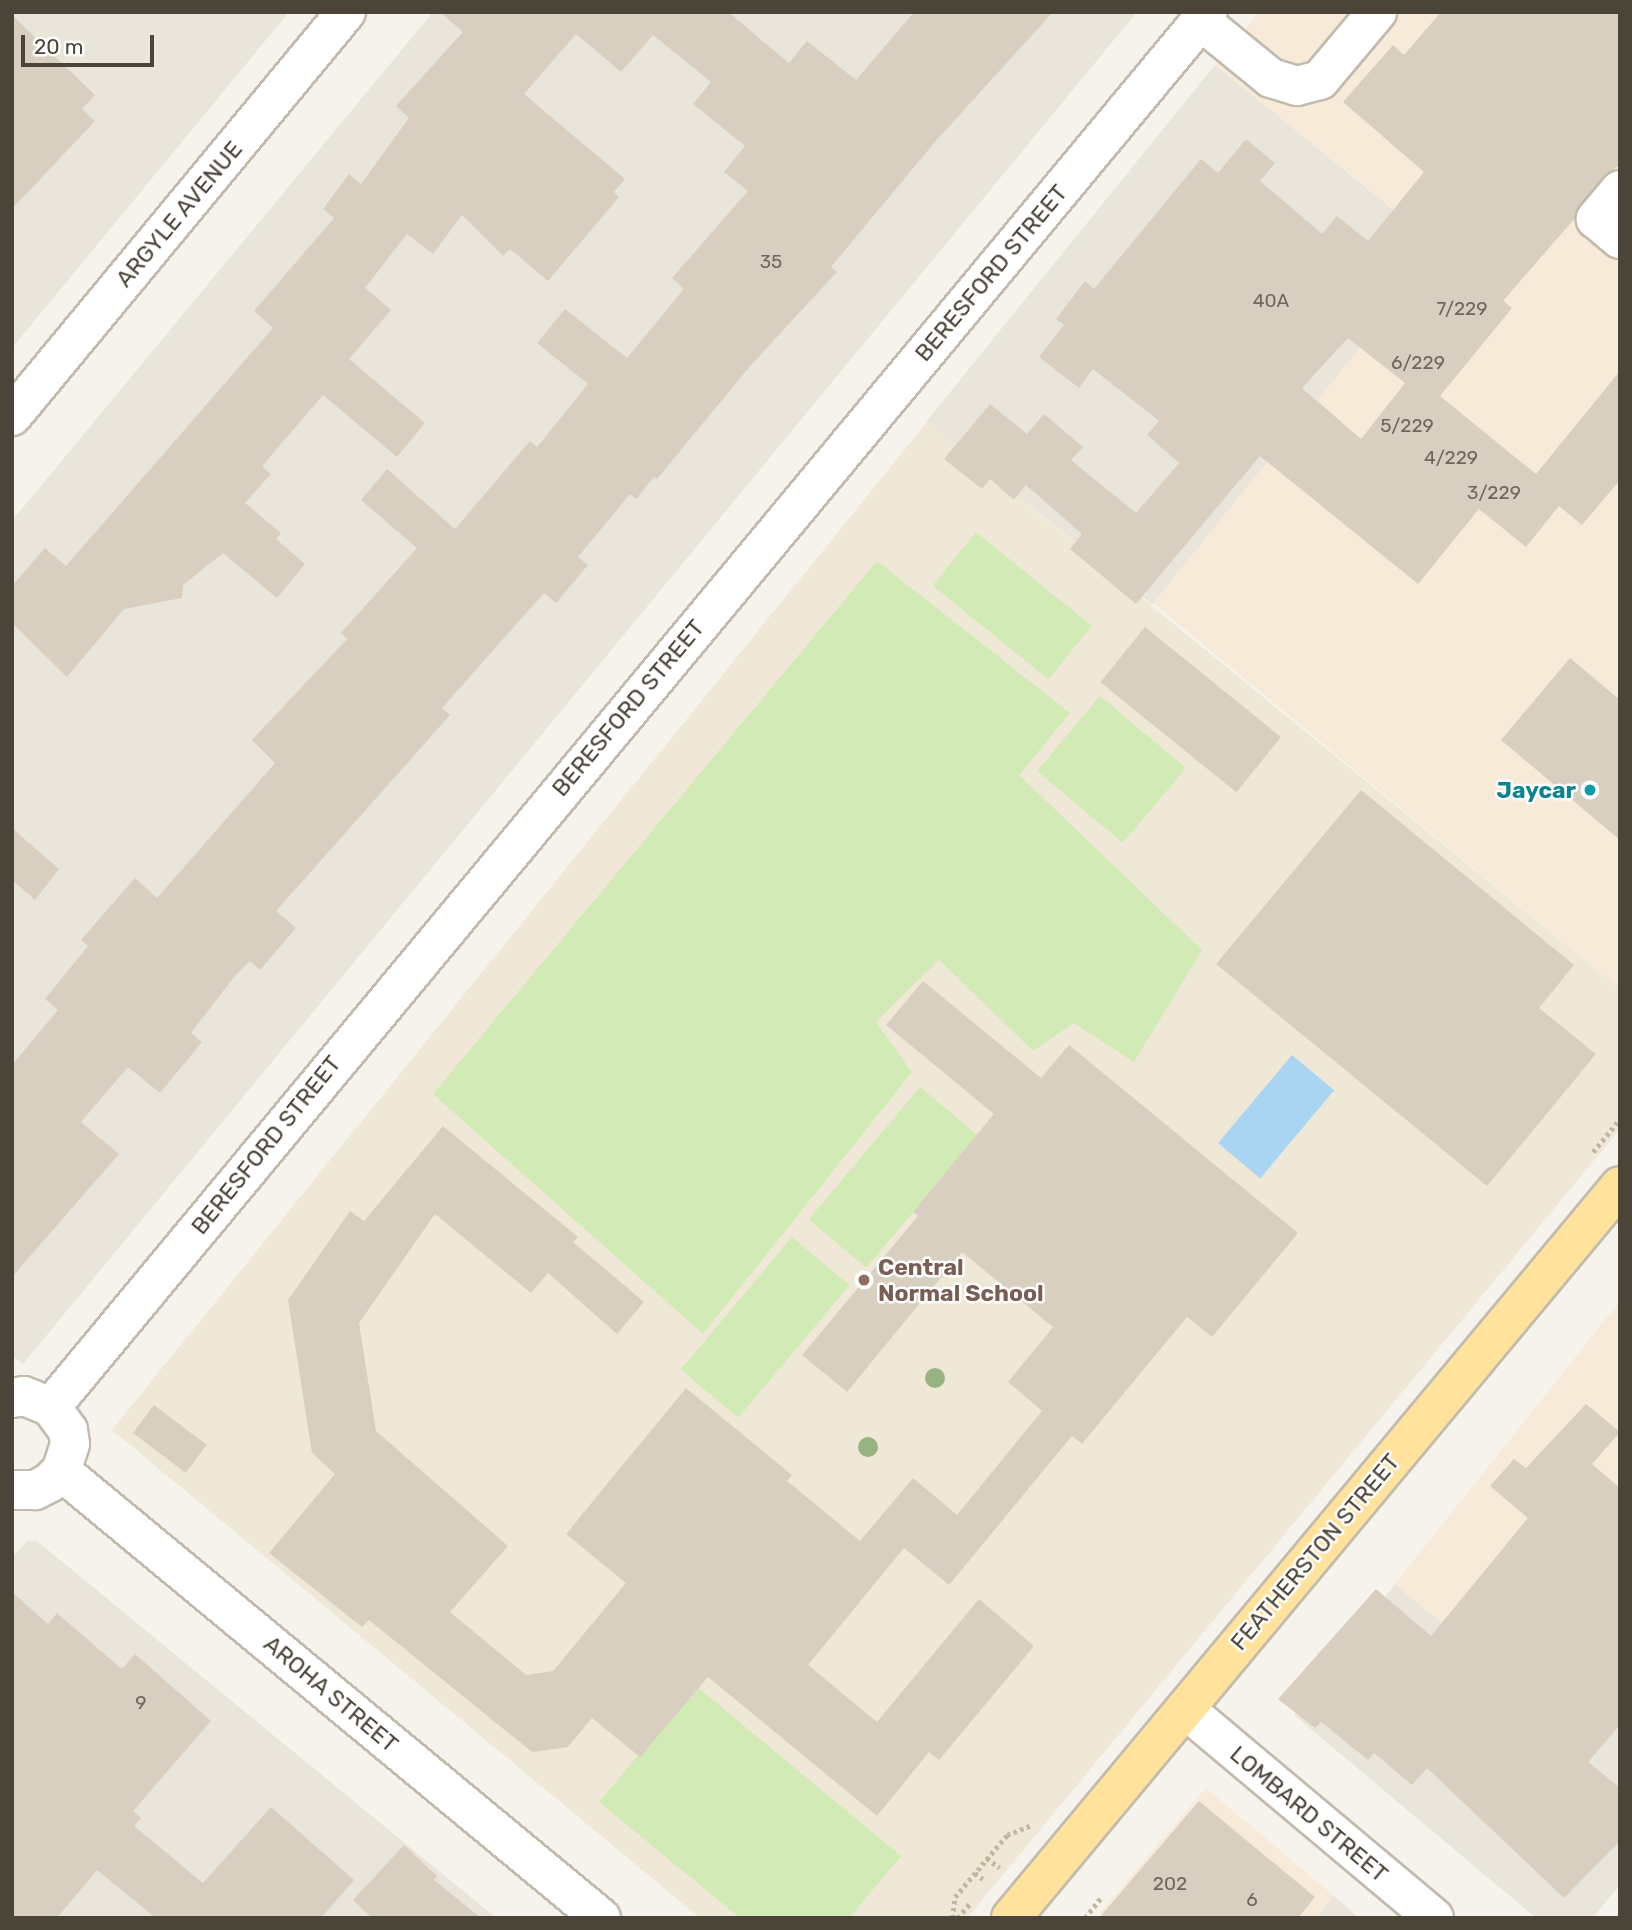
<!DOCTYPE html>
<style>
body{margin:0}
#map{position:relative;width:1632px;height:1930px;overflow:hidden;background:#f6f3ec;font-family:Rubik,sans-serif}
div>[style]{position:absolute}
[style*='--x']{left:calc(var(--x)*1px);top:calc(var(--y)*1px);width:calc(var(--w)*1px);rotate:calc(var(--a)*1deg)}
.residential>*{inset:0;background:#eae5da;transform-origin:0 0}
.commercial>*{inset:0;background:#f7ead8}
.education>*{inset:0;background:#efe8d6}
.green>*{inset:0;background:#d2eab5;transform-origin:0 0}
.water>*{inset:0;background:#a9d4f2;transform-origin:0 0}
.building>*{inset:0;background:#d8cfc1;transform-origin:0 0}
.path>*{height:4.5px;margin-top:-2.25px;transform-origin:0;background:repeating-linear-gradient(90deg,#c4b79f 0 3.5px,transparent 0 7px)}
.roads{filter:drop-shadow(2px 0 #c2bbae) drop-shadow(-2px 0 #c2bbae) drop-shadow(0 2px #c2bbae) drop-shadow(0 -2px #c2bbae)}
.minor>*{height:38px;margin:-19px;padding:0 19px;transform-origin:19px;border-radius:19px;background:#fff}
.major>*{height:38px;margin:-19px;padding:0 19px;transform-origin:19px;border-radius:19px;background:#ffe39c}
.trees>*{width:20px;height:20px;margin:-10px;border-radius:50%;background:#97b381}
.dots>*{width:19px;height:19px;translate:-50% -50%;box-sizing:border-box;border:4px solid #fff;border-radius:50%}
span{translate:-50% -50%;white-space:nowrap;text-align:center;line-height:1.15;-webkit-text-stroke:5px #fff;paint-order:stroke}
.number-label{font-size:19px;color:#6e675b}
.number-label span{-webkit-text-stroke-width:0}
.street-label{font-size:23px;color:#4b4439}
.culture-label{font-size:23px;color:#0d838f;font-weight:700}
.right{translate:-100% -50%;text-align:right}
.education-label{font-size:23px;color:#785e54;font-weight:700}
.left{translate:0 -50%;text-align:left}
.frame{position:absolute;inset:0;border:14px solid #4b4439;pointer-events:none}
.scale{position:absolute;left:21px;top:35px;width:133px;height:32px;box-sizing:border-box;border:4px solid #4b4439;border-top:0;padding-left:9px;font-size:21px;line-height:24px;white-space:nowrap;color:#4b4439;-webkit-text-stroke:5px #fff;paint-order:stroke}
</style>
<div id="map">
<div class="residential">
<div style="clip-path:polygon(12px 12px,289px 12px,12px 348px)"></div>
<div style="clip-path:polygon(433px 12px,1137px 12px,23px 1364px,12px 1355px,12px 521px)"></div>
<div style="left:1215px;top:65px;width:291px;height:459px;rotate:39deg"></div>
<div style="clip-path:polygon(27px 1541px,37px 1541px,496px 1918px,12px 1918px,12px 1558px)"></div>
<div style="clip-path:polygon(1395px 1584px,1538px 1702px,1620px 1617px,1620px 1885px,1592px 1918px,1536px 1918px,1294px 1715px)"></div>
<div style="clip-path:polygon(1334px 1896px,1359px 1918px,1315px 1918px)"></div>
</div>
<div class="commercial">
<div style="clip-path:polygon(1259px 12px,1620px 12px,1620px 989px,1153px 603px,1441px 247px,1215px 65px)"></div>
<div style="clip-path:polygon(1620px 1301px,1620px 1617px,1538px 1702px,1395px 1584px)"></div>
<div style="clip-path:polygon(1206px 1788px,1334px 1896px,1315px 1918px,1099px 1914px)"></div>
</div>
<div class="education">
<div style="clip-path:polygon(927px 422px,1620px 989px,1620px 1129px,967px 1918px,700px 1918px,112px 1430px)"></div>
</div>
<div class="green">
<div style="left:976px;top:532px;width:149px;height:69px;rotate:39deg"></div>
<div style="clip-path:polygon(877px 561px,1070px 713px,1019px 775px,1202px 950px,1134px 1062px,1074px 1023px,1033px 1051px,939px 960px,876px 1022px,912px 1072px,703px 1334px,433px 1094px)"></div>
<div style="left:1100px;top:696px;width:112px;height:98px;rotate:40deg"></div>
<div style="left:920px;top:1087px;width:75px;height:173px;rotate:40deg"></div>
<div style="left:792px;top:1237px;width:75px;height:173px;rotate:40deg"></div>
<div style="clip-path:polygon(696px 1686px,901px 1856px,849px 1918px,740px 1918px,599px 1802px)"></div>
</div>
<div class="water">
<div style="left:1292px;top:1055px;width:55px;height:115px;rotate:40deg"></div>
</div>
<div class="building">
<div style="clip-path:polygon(440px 12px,728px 12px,789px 63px,807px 41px,856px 80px,914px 12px,1053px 12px,934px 143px,831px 267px,837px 272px,751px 365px,657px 479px,654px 477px,636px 499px,630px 494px,578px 557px,588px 565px,556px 603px,544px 593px,442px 708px,450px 715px,276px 911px,296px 928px,260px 970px,250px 961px,234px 977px,191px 1033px,202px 1042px,160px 1093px,128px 1067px,81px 1122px,119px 1154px,12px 1277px,12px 1065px,58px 1010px,45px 999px,88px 946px,81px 940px,135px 878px,157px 898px,275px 763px,252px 740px,347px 639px,341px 633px,417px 548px,361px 500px,387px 469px,455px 529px,530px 441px,537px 447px,588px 384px,537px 343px,565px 309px,627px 358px,684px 289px,672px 278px,748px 191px,724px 172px,745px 146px,693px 104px,711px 82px,653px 35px,621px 72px,576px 34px,524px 94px,625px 179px,614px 192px,619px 197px,548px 281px,510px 249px,503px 256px,462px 215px,433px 254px,407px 234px,365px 288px,391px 310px,349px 359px,425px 423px,397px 457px,323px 395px,262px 466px,271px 474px,245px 503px,281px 533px,276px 539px,305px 564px,277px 598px,223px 553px,183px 585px,182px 598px,124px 609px,67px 677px,12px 623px,12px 586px,45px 548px,66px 566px,273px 328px,254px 311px,334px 218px,323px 209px,349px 174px,361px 184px,409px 118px,396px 106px,463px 32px)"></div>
<div style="clip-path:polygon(evenodd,1441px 12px,1620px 12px,1620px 165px,1603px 176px,1575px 218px,1503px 301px,1512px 308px,1440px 396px,1536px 474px,1620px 371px,1620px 480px,1582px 525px,1559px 506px,1526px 547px,1479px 509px,1418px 584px,1260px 456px,1136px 604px,1070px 549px,1082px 534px,1026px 485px,1014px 500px,990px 479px,982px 489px,944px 459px,990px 404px,1027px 434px,1044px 414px,1083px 447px,1071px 460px,1136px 513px,1179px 463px,1147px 435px,1159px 421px,1093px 369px,1079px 388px,1039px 357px,1064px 325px,1056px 319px,1085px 281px,1094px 289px,1201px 159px,1218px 173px,1246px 139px,1275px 163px,1260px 181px,1322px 234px,1337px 216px,1368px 241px,1424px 172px,1343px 102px,1393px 45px,1404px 55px,1441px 12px,1348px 338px,1405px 383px,1361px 439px,1302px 388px,1348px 338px)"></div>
<div style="clip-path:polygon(12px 15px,95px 95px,82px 109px,95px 121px,12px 209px)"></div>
<div style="left:1145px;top:627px;width:175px;height:71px;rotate:39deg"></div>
<div style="clip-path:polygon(1570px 658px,1620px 700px,1620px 840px,1501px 740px)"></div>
<div style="clip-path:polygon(1361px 790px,1574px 965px,1539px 1008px,1596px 1054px,1487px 1186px,1216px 964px)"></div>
<div style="clip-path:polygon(12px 828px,59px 869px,35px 900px,12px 880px)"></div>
<div style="clip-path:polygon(923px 981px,1041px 1078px,1069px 1045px,1298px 1233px,1212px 1337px,1187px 1317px,1082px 1444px,1072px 1436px,949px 1585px,904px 1548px,808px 1665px,877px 1722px,979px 1599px,1034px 1646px,939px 1760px,929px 1752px,877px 1816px,708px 1677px,640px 1757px,592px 1718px,568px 1747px,532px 1752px,369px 1620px,362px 1627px,269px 1553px,335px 1474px,312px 1453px,288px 1300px,350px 1211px,364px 1221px,443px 1126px,578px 1237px,573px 1242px,644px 1302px,617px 1334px,548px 1273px,531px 1293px,435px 1214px,359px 1323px,376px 1431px,508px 1546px,450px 1612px,526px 1675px,553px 1671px,626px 1583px,566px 1534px,686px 1388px,792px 1475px,787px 1481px,860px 1541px,913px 1478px,957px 1515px,1042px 1411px,1008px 1382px,1053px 1327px,962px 1252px,847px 1392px,802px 1355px,918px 1216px,913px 1212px,994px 1114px,886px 1025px)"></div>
<div style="clip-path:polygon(1586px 1404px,1620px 1432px,1592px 1464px,1620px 1488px,1620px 1725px,1588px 1762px,1620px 1788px,1620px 1841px,1564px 1898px,1427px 1768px,1412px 1785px,1374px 1753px,1368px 1760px,1321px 1722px,1315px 1728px,1278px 1699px,1376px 1589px,1431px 1636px,1528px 1518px,1490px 1486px,1514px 1459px,1526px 1468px)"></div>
<div style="left:154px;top:1405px;width:66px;height:35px;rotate:37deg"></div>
<div style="clip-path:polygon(12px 1592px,48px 1624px,57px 1613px,122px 1669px,135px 1654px,211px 1721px,133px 1811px,141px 1818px,134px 1826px,203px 1883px,271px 1807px,354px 1880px,321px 1918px,156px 1918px,97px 1870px,57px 1918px,12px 1918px)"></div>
<div style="clip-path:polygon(1199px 1801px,1315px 1897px,1298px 1918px,1099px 1918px)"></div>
<div style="clip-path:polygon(404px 1845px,437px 1876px,434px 1880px,481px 1918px,372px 1918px,353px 1900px)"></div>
</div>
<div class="path">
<div style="--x:1593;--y:1152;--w:43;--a:-50.7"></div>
<div style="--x:987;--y:1858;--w:16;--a:38"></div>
<div style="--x:975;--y:1873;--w:10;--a:37"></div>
<div style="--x:952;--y:1918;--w:21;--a:-82"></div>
<div style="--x:955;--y:1897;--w:81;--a:-50"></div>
<div style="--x:1007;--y:1835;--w:27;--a:-22"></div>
<div style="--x:958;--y:1918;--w:21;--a:-51"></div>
<div style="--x:1085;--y:1918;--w:28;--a:-52"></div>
</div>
<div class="roads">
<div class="minor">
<div style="--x:1201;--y:21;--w:90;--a:39.2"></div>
<div style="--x:1271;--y:78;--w:27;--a:17"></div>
<div style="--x:1297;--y:86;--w:24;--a:-15"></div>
<div style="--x:1320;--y:80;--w:89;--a:-50"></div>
<div style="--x:1620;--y:190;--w:38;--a:130"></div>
<div style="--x:1596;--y:219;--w:31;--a:40"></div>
<div style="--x:12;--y:416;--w:524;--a:-50.42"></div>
<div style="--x:12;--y:1398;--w:12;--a:-9"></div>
<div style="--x:24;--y:1396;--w:29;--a:22"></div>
<div style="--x:51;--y:1407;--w:29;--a:54"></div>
<div style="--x:68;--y:1430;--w:14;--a:82"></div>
<div style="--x:70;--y:1444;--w:28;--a:108"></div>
<div style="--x:61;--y:1471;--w:17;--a:135"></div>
<div style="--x:49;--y:1483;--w:16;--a:153"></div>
<div style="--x:35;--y:1490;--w:23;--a:180"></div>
<div style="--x:51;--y:1407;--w:1812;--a:-50.33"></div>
<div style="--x:61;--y:1471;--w:701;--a:39.62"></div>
<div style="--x:1185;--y:1709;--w:325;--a:40"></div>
</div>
<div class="major">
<div style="--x:1011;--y:1918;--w:952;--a:-50.24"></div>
</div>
</div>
<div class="trees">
<div style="left:935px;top:1378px"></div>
<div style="left:868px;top:1447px"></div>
</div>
<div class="dots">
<div style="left:1590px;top:790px;background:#0f9aa8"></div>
<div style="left:864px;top:1280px;background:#8d6e63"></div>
</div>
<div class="number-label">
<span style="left:771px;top:262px">35</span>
<span style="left:1271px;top:301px">40A</span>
<span style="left:1462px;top:309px">7/229</span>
<span style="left:1418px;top:363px">6/229</span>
<span style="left:1407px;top:426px">5/229</span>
<span style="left:1451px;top:458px">4/229</span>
<span style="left:1494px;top:493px">3/229</span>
<span style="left:141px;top:1703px">9</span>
<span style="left:1170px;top:1884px">202</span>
<span style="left:1252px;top:1900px">6</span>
</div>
<div class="street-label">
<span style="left:179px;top:214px;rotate:-50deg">ARGYLE AVENUE</span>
<span style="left:991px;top:273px;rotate:-50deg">BERESFORD STREET</span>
<span style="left:628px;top:708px;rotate:-50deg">BERESFORD STREET</span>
<span style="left:266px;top:1145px;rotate:-51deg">BERESFORD STREET</span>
<span style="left:1315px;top:1552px;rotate:-50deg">FEATHERSTON STREET</span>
<span style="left:331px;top:1694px;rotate:40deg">AROHA STREET</span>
<span style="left:1309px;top:1814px;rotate:40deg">LOMBARD STREET</span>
</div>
<div class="culture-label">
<span class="right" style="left:1576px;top:790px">Jaycar</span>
</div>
<div class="education-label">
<span class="left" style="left:878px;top:1280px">Central<br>Normal School</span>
</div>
<div class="frame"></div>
<div class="scale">20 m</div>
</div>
